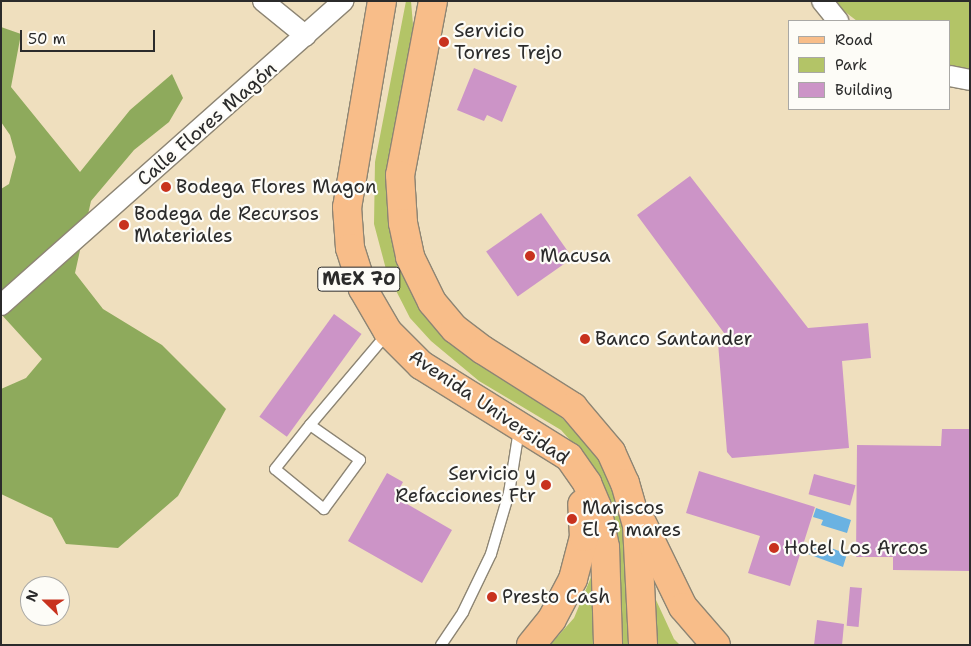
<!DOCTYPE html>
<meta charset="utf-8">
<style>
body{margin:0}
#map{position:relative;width:971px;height:646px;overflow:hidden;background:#efdfbe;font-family:"Shantell Sans",sans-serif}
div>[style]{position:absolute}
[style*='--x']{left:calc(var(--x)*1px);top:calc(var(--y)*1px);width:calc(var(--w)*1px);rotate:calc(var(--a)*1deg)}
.green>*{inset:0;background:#b3c467}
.forest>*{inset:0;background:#8eaa5c}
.water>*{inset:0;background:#6ab2e2}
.building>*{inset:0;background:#cc94c7;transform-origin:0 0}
.roads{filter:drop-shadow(1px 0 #8d8574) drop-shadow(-1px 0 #8d8574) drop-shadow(0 1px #8d8574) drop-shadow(0 -1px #8d8574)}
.lane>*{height:10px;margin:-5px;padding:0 5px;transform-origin:5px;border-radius:5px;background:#fff}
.street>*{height:20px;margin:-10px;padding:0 10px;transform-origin:10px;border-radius:10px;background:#fff}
.primary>*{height:28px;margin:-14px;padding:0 14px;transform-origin:14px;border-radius:14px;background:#f8bd89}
.dots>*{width:14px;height:14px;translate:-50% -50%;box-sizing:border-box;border:2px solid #fdfcf7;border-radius:50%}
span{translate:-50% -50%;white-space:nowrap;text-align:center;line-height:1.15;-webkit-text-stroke:4.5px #fdfcf7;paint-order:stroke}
.shield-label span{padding:1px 4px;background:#fdfcf7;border:1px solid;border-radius:4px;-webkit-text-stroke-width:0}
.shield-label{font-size:18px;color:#2b2b2b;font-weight:700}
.poi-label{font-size:19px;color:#2b2b2b}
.left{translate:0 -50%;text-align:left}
.right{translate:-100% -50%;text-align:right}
.street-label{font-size:19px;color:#2b2b2b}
.frame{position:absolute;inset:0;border:2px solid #2b2b2b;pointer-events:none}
.legend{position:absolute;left:788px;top:20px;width:162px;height:90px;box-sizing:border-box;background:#fdfcf7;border:1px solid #a9a8a5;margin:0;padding:6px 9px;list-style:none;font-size:15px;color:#2b2b2b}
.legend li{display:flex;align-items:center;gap:10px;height:25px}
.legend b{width:25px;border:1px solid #a9a8a5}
.north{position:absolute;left:20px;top:576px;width:50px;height:50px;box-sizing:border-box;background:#fdfcf7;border:1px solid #a9a8a5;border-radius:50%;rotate:292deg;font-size:14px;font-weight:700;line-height:20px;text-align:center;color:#2b2b2b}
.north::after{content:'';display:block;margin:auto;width:18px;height:22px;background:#c8321e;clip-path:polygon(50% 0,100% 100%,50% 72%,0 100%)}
.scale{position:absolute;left:20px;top:30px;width:135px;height:22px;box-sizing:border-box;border:2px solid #2b2b2b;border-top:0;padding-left:6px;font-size:15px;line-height:18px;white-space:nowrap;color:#2b2b2b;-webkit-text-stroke:4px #fdfcf7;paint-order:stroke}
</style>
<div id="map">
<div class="green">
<div style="clip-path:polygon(406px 1px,411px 1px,414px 37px,388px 167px,388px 222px,403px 272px,466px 354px,496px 376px,551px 408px,592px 446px,615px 486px,626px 519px,634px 645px,621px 645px,578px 449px,561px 430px,479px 381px,431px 341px,410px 318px,387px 273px,374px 224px,375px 162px)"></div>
<div style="clip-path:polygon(831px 1px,970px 1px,970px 70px,950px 65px,950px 21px,857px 21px)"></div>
<div style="clip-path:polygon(594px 570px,594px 645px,550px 645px,574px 618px)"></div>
<div style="clip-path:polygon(656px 600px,674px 639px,680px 645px,656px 645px)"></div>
</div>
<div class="forest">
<div style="clip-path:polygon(1px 27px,21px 34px,11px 87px,80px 172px,130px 110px,172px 74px,183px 98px,169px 122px,134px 150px,91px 201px,75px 273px,103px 309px,162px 345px,226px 409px,178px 496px,118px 548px,66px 544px,52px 518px,1px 494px,1px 389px,26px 378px,42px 359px,1px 314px,1px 189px,9px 184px,16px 157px,10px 135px,1px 122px)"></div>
</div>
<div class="water">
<div style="clip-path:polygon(816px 508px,851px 520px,847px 533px,821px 525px,823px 520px,813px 517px)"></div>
<div style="clip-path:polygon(811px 545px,821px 549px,823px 545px,847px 554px,843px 567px,808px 554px)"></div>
</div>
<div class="building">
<div style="clip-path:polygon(474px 68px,517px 86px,502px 122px,487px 115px,484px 121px,457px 110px)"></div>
<div style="clip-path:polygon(690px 176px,808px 328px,868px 323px,871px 358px,842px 361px,849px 448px,732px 458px,727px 452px,718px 343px,727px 337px,637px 215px)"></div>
<div style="left:541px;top:213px;width:55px;height:67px;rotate:55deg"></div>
<div style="left:334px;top:314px;width:34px;height:127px;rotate:36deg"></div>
<div style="clip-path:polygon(942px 429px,970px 429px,970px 571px,893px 570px,893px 557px,856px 557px,857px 445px,941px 446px)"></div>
<div style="clip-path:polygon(699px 471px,815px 507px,790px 586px,748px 573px,760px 536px,686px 513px)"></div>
<div style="clip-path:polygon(387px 473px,403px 482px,395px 497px,452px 530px,422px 583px,348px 541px)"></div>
<div style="left:814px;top:474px;width:43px;height:21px;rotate:15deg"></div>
<div style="left:850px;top:587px;width:12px;height:39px;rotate:5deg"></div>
<div style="clip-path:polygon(817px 620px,844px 624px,842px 645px,814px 645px)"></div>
</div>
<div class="roads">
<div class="lane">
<div style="--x:310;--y:425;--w:61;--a:35"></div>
<div style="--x:360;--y:460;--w:61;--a:126.3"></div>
<div style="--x:324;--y:509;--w:63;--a:-140.8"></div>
<div style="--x:275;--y:469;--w:56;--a:-51.5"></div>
<div style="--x:310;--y:425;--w:119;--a:-49.8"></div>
<div style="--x:441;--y:645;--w:40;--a:-56"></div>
<div style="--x:463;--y:612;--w:64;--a:-64.2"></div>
<div style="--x:491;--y:554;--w:64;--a:-73.6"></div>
<div style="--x:509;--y:493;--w:64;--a:-81"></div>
</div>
<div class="street">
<div style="--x:263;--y:1;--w:55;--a:39.1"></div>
<div style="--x:822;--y:1;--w:26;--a:51"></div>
<div style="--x:950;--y:76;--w:20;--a:11"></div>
<div style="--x:1;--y:305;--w:458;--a:-41.6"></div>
</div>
<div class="primary">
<div style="--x:382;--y:1;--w:209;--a:99.6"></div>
<div style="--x:347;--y:207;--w:41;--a:85.8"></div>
<div style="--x:350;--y:248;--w:43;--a:72.4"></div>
<div style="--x:363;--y:289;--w:50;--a:59.8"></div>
<div style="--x:388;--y:332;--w:47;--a:45"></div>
<div style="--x:421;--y:365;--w:174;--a:31.9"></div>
<div style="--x:569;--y:457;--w:32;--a:55"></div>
<div style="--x:587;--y:483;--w:26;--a:67"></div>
<div style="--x:597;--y:507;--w:41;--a:78.7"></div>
<div style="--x:605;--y:547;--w:98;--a:88.2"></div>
<div style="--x:433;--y:1;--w:177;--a:100.7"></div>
<div style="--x:400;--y:175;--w:48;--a:86.4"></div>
<div style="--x:403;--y:223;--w:35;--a:78"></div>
<div style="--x:410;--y:257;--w:50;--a:63.9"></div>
<div style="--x:432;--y:302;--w:35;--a:50"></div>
<div style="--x:455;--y:329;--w:35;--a:37"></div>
<div style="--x:483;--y:350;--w:107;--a:32.3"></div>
<div style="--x:573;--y:407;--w:59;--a:49.8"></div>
<div style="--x:611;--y:452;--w:34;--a:66"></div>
<div style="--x:625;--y:483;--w:44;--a:74.1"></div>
<div style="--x:637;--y:525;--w:120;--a:87.1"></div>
<div style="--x:642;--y:523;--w:93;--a:64"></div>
<div style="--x:683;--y:607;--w:50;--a:49"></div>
<div style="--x:531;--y:645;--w:33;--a:-51"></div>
<div style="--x:552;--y:619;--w:45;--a:-62.3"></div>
<div style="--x:573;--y:579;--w:43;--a:-75.3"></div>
<div style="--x:584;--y:537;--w:33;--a:-93"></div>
</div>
</div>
<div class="dots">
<div style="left:444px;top:42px;background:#c8321e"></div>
<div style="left:166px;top:187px;background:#c8321e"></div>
<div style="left:124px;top:225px;background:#c8321e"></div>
<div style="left:530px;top:256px;background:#c8321e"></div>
<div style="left:585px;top:339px;background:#c8321e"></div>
<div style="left:546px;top:485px;background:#c8321e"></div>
<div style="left:572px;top:519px;background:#c8321e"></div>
<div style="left:774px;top:548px;background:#c8321e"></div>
<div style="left:492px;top:597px;background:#c8321e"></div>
</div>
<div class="shield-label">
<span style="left:359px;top:279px">MEX 70</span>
</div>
<div class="poi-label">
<span class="left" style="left:454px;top:42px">Servicio<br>Torres Trejo</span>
<span class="left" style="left:176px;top:187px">Bodega Flores Magon</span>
<span class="left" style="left:134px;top:225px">Bodega de Recursos<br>Materiales</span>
<span class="left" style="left:540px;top:256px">Macusa</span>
<span class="left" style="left:595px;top:339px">Banco Santander</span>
<span class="right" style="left:536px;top:485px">Servicio y<br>Refacciones Ftr</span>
<span class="left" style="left:582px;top:519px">Mariscos<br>El 7 mares</span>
<span class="left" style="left:784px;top:548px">Hotel Los Arcos</span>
<span class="left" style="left:502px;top:597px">Presto Cash</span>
</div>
<div class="street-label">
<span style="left:207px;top:124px;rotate:-41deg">Calle Flores Magón</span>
<span style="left:489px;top:407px;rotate:34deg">Avenida Universidad</span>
</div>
<div class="frame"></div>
<ul class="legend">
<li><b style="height:6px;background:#f8bd89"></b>Road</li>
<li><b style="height:14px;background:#b3c467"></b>Park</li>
<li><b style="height:14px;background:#cc94c7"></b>Building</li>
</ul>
<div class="north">N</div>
<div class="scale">50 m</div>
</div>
